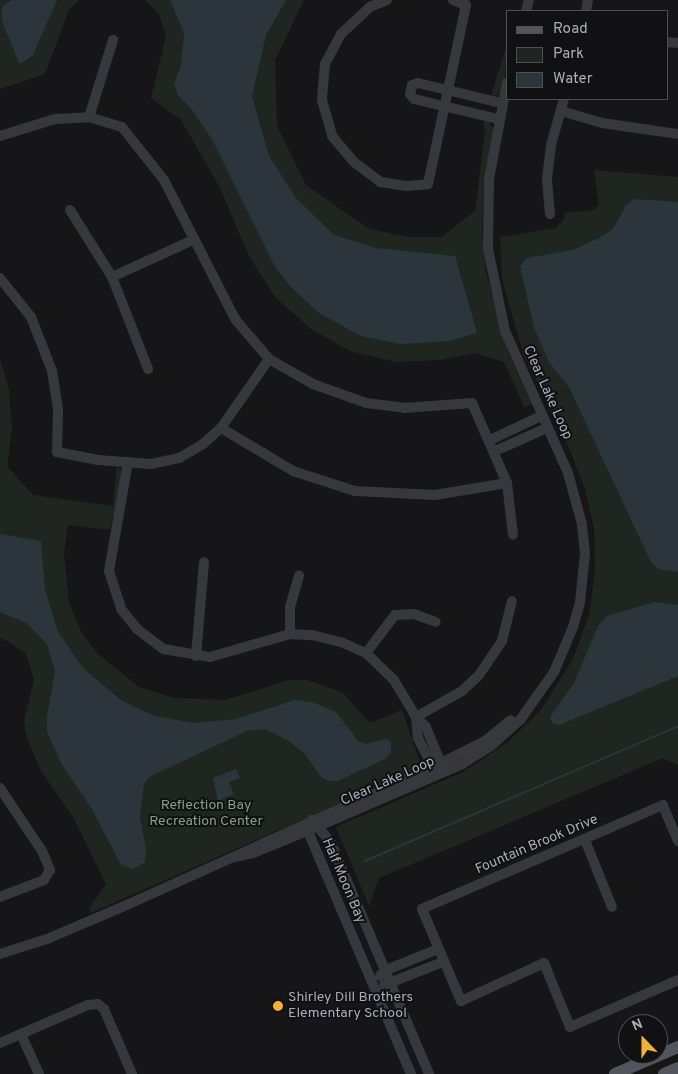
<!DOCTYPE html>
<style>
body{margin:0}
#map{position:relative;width:678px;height:1074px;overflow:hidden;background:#161618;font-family:Overpass,sans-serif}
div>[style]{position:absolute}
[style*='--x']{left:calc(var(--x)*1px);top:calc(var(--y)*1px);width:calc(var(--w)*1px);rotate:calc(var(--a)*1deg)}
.green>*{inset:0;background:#1e261f}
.water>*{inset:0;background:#2c353c}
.stream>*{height:2px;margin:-1px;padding:0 1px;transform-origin:1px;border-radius:1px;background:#2c353c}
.minor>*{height:10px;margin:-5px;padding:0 5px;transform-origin:5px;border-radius:5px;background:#37383d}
.major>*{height:12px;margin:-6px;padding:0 6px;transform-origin:6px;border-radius:6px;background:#53555c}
.dots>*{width:14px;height:14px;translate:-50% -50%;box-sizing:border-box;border:2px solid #111113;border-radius:50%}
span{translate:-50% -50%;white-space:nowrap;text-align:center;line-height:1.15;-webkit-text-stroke:4px #111113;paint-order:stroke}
.street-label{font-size:14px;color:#a8adb8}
.park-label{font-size:14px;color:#7fa381}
.poi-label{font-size:14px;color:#a8adb8}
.left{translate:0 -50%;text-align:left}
.legend{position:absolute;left:506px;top:10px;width:162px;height:90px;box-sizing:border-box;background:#111113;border:1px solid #4d4f55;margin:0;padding:6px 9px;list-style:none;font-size:15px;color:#a8adb8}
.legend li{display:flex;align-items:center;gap:10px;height:25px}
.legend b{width:25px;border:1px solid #4d4f55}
.north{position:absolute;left:618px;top:1014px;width:50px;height:50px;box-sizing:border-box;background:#111113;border:1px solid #4d4f55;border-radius:50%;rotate:338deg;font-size:14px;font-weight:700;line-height:20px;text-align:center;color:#a8adb8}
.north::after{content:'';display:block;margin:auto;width:18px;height:22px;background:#f2b134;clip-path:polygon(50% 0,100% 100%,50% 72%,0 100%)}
</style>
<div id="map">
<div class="green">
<div style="clip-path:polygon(0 0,79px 0,69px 10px,45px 74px,0 89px)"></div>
<div style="clip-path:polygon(145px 0,304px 0,275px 60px,277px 126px,306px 185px,369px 229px,409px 237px,442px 237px,475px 211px,485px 132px,483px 119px,489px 122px,494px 130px,484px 179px,482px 229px,486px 272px,508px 352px,532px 404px,524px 407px,504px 362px,475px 353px,441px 360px,395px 362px,350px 351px,311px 329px,275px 297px,250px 258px,219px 186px,181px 120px,151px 98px,166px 36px,159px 14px)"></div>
<div style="clip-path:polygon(507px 44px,504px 89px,500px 95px,491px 96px)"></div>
<div style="clip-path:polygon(594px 170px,678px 177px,678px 765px,663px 758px,379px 878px,369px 906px,336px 827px,463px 772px,508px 742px,541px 710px,573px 659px,590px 612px,595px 567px,594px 529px,585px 489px,572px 455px,524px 356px,502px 279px,500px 237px,556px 228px,564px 219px,565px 213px,593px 210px,599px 205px)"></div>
<div style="clip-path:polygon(0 359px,9px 389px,12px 430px,7px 466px,33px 495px,113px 506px,117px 465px,123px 473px,110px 530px,68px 525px,64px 554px,69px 602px,81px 632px,97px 653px,139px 687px,174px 698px,225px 700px,289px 680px,307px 680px,342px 692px,370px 723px,402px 710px,420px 762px,417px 769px,91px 913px,89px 908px,106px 884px,73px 817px,41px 771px,27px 739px,24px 720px,34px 680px,26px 653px,0 637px)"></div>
</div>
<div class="water">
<div style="clip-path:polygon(11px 0,57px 0,33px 55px,22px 63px,19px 63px,2px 21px,2px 7px)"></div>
<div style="clip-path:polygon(170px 0,286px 0,266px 35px,252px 96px,269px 156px,296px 198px,334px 235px,376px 248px,455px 256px,477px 333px,450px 341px,401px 344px,361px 336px,319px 313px,292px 288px,275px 267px,213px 141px,193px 111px,178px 95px,174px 84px,181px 66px,184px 33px)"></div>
<div style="clip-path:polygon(635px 199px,678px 202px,678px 572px,658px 569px,650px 560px,569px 387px,549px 362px,534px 328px,520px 266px,527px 258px,573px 250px,601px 237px,613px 229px,626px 205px)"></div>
<div style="clip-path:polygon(0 534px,41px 541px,45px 590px,58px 632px,83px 668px,122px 701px,155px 716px,194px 723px,236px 719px,295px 700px,312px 702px,336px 712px,358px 741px,366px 744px,387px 739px,391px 743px,391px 752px,387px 758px,374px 764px,338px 781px,329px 781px,322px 778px,304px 753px,289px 741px,265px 729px,247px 731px,149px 777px,144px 784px,140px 817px,146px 849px,145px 862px,133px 869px,121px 865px,92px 809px,61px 763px,47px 731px,47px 717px,55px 671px,47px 644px,26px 623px,0 612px)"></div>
<div style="clip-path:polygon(655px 602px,678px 605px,678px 676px,559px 725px,553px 724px,550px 717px,574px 683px,598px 626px,607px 616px)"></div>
<div style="clip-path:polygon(236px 769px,240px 778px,229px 782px,234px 794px,218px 801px,213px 778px)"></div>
</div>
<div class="stream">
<div style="--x:365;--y:861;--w:341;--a:-23.3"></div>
</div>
<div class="minor">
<div style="--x:387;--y:0;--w:18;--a:158"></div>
<div style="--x:370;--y:7;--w:40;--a:137"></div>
<div style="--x:341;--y:34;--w:34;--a:118"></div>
<div style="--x:325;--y:64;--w:36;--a:95"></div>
<div style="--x:322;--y:100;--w:37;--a:74"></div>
<div style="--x:332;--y:136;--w:34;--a:50"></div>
<div style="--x:354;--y:162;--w:34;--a:37"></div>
<div style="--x:381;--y:182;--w:26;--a:9"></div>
<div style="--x:407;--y:186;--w:21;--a:-5"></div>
<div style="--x:428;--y:184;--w:183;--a:-78"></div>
<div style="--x:466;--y:5;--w:14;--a:-159"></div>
<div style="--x:526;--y:11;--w:11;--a:-75"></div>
<div style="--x:586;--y:11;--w:11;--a:-80"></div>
<div style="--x:667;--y:42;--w:11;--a:5"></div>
<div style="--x:561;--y:111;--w:43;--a:16.3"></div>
<div style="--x:602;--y:123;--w:77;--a:8.2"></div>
<div style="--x:89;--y:117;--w:81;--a:-72.7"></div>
<div style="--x:498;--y:119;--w:86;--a:-166.6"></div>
<div style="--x:414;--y:99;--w:6;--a:-129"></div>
<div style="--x:410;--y:94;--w:9;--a:-77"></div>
<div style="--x:412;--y:85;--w:6;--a:-18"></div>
<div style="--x:418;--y:83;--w:85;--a:13.5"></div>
<div style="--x:0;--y:136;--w:58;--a:-17.2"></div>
<div style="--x:55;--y:119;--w:34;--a:-3"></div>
<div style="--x:89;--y:117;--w:34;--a:17"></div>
<div style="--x:122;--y:127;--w:68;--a:51.6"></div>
<div style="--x:164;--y:180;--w:156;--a:62.9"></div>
<div style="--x:235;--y:319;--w:52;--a:49.6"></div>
<div style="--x:269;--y:359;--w:51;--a:29.6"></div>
<div style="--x:313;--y:384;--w:56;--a:19.7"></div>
<div style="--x:366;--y:403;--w:38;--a:7"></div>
<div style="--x:404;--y:408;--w:68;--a:-4.2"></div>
<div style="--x:472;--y:403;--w:87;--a:66.4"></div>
<div style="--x:507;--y:483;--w:52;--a:83.4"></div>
<div style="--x:70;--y:210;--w:79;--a:57.9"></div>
<div style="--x:112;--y:277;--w:99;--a:68.6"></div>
<div style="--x:550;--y:214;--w:36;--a:-95"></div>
<div style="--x:547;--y:178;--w:33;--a:-83"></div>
<div style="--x:551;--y:145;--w:48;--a:-74.2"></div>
<div style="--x:112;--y:277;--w:89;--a:-24.6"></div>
<div style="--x:0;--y:278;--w:50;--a:51.5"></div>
<div style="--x:31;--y:317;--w:58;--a:68.7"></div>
<div style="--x:52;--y:371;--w:39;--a:81"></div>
<div style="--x:58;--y:410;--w:42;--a:91.4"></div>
<div style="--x:57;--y:452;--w:42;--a:11"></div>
<div style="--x:98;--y:460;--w:53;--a:4.3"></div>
<div style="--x:151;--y:464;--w:29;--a:-12"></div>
<div style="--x:179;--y:458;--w:28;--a:-30"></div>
<div style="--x:203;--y:444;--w:24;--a:-42"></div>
<div style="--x:221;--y:428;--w:84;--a:-55.2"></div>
<div style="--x:221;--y:428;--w:84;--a:30.8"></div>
<div style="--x:293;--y:471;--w:65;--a:17.9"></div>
<div style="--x:355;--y:491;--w:80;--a:2.9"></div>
<div style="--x:435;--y:495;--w:73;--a:-9.5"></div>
<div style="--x:490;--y:440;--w:56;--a:-25.2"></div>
<div style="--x:495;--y:451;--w:57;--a:-23.9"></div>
<div style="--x:128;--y:462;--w:111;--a:99.9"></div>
<div style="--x:109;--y:571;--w:40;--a:72"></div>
<div style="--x:121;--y:609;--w:26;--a:51"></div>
<div style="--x:137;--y:629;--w:34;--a:37"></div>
<div style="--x:164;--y:649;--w:47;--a:9.9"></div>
<div style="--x:210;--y:657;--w:83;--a:-16"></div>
<div style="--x:290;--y:634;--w:22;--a:3"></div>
<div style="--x:312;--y:635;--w:30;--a:14"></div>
<div style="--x:341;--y:642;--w:27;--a:24"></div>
<div style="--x:366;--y:653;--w:39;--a:44"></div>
<div style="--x:394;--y:680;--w:43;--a:59.3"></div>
<div style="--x:416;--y:717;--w:14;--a:45"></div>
<div style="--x:426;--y:727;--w:31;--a:68"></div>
<div style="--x:438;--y:756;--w:9;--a:96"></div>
<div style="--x:290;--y:634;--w:27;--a:-90"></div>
<div style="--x:290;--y:607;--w:33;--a:-74"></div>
<div style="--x:366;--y:653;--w:48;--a:-52.7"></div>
<div style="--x:395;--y:615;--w:19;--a:-3"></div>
<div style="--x:414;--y:614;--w:23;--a:20"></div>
<div style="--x:196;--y:656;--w:94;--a:-85.1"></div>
<div style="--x:416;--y:717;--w:53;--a:-29.5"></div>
<div style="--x:462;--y:691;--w:23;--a:-43"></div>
<div style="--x:479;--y:675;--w:41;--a:-55.9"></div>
<div style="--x:502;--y:641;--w:41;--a:-76"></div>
<div style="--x:416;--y:717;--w:21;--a:85"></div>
<div style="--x:418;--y:738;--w:25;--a:63"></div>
<div style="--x:429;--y:760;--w:14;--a:45"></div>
<div style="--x:0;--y:788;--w:76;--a:56.3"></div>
<div style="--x:42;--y:851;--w:21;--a:67"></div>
<div style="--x:50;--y:870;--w:12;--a:121"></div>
<div style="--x:44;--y:880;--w:47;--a:158.9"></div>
<div style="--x:585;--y:840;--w:72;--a:68.1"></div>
<div style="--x:678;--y:841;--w:39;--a:-113"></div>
<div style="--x:663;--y:805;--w:262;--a:156.7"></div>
<div style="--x:422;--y:909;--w:100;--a:67"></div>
<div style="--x:461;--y:1001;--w:91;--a:-24.6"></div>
<div style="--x:544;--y:963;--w:69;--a:67.9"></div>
<div style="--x:570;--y:1027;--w:118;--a:-23.5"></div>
<div style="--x:236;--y:857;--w:17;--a:-13"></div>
<div style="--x:253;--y:853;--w:71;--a:-22.2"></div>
<div style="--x:319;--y:826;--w:156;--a:-23.4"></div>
<div style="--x:462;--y:764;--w:34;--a:-32"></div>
<div style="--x:491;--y:746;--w:39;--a:-42"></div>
<div style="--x:520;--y:720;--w:59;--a:-54.7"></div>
<div style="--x:554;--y:672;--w:49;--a:-67.1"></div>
<div style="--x:573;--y:627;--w:26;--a:-74"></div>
<div style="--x:580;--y:602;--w:48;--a:-84.1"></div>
<div style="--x:585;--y:554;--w:30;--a:-96"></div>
<div style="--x:582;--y:524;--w:53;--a:-105.4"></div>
<div style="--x:568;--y:473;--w:155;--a:-113.9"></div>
<div style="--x:505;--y:331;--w:84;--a:-101.7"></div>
<div style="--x:488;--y:249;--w:70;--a:-89.2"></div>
<div style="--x:489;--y:179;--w:98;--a:-79.4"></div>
<div style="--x:0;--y:954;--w:49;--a:-17.7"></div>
<div style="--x:47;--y:939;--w:89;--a:-23.1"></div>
<div style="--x:129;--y:904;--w:338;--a:-24.3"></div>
<div style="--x:437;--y:765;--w:54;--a:-26.6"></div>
<div style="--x:485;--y:741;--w:33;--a:-39"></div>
<div style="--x:380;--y:976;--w:6;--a:-51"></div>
<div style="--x:384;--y:971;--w:58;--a:-22.2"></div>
<div style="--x:384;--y:985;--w:63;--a:-21.3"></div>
<div style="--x:21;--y:1034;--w:44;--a:65.8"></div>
<div style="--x:0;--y:1043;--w:96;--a:-23.4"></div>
<div style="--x:88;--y:1005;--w:10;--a:-6"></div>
<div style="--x:98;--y:1004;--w:8;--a:40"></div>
<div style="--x:104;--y:1009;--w:71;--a:66.7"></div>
<div style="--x:411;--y:1074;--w:264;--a:-113"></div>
<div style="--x:308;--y:831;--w:12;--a:-70"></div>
<div style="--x:312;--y:820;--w:30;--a:50"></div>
<div style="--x:331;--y:843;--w:251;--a:67"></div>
</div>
<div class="major">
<div style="--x:615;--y:1074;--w:69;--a:-23.2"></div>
<div style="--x:664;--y:1074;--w:15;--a:-23"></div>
</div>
<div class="dots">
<div style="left:278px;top:1006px;background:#f2b134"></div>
</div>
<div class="street-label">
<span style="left:547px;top:393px;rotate:66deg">Clear Lake Loop</span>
<span style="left:388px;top:782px;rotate:-24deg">Clear Lake Loop</span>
<span style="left:537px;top:845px;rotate:-23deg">Fountain Brook Drive</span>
<span style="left:343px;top:881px;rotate:67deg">Half Moon Bay</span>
</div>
<div class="park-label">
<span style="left:206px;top:814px">Reflection Bay<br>Recreation Center</span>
</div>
<div class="poi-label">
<span class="left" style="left:288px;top:1006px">Shirley Dill Brothers<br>Elementary School</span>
</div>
<ul class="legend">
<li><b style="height:6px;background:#53555c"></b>Road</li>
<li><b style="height:14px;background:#1e261f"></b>Park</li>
<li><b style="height:14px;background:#2c353c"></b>Water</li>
</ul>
<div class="north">N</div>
</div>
